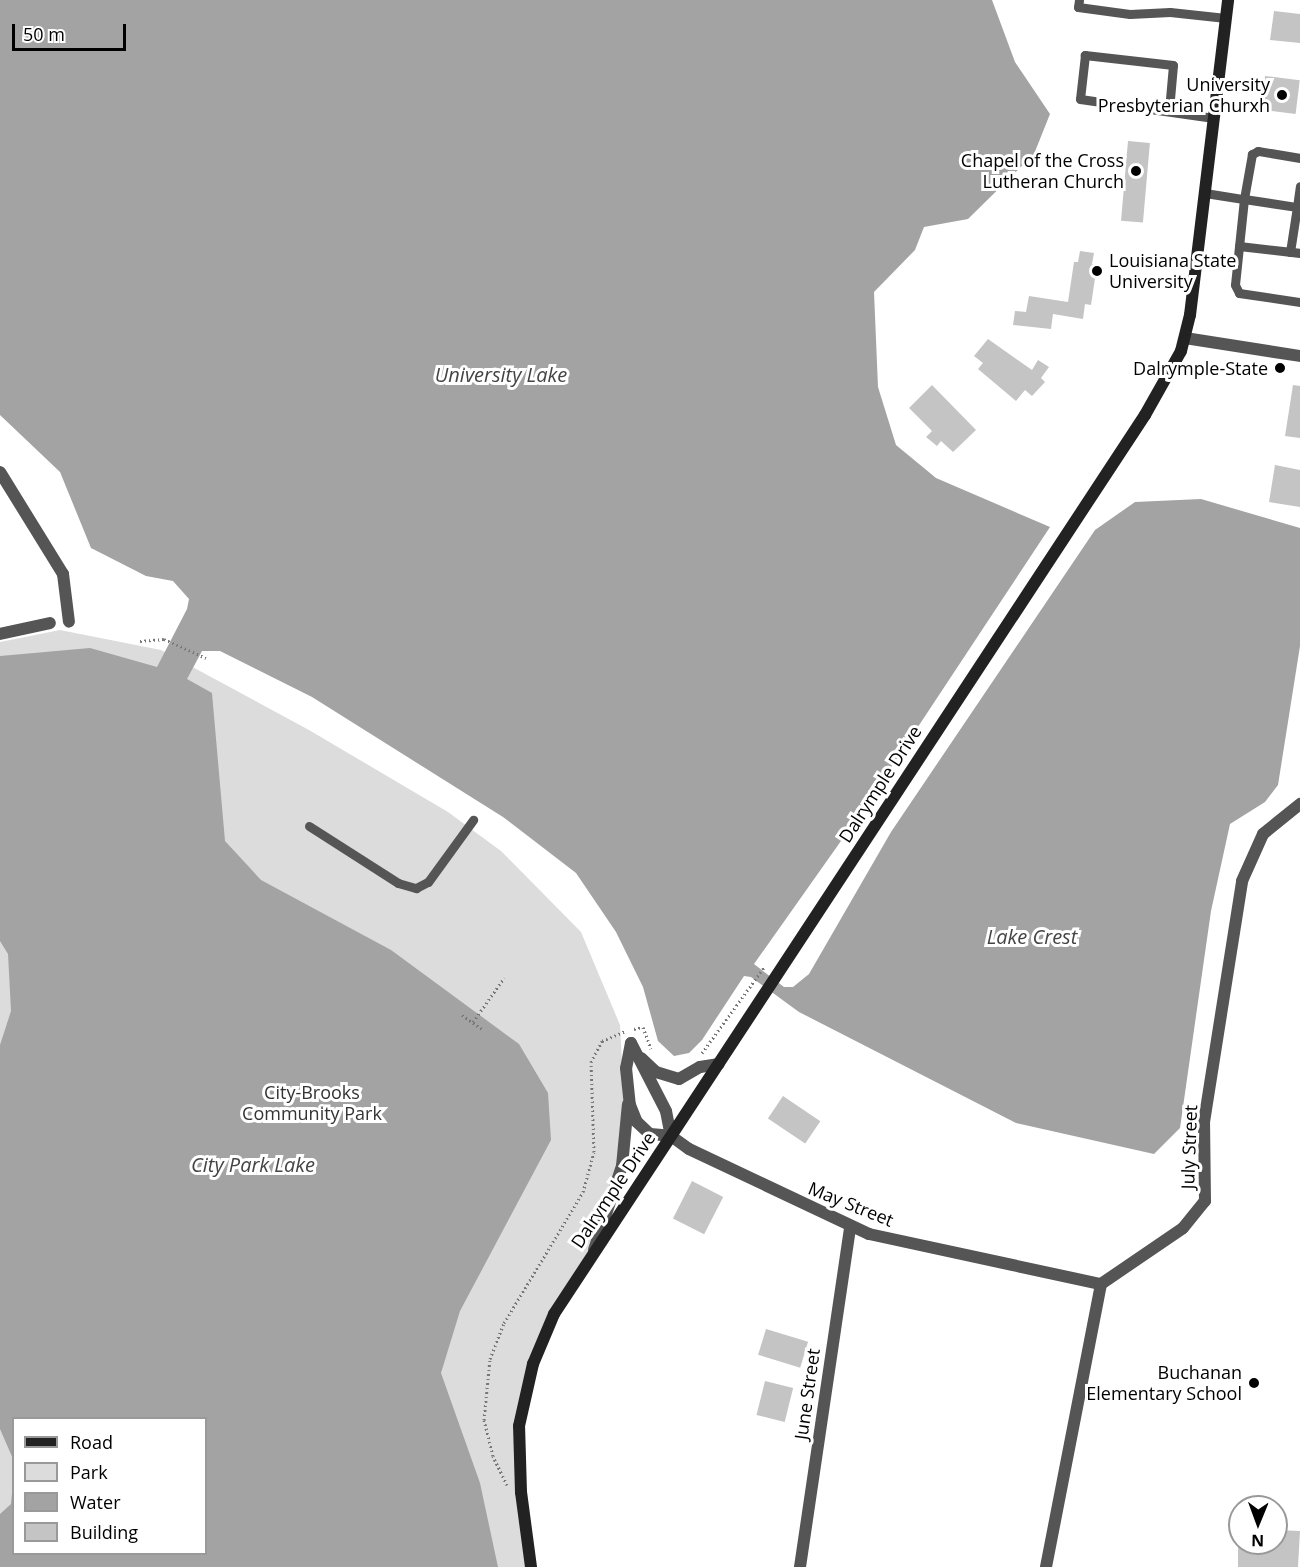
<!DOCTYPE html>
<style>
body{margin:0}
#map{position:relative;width:1300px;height:1567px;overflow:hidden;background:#fff;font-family:"Open Sans",sans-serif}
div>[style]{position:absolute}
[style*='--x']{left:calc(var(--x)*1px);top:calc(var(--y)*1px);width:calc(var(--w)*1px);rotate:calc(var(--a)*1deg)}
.green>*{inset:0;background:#dcdcdc}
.water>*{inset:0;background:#a3a3a3}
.building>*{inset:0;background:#c4c4c4;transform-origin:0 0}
.path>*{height:3px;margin-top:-1.5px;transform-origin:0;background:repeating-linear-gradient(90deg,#777 0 1.5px,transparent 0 4.5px)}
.lane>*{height:9px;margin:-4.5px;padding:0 4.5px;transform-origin:4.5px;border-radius:4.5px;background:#555}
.street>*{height:12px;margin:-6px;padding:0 6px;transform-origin:6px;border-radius:6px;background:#555}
.secondary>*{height:12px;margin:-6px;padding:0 6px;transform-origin:6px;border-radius:6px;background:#222}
.dots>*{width:16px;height:16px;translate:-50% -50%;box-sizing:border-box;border:3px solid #fff;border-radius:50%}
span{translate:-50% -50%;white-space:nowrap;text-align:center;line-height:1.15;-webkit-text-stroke:6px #fff;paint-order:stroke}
.poi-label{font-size:18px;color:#000}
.right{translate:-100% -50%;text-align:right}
.left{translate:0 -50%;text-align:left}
.street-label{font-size:18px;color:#000}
.park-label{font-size:18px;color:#333}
.water-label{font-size:20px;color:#444;font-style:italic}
.legend{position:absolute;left:12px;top:1417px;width:195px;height:138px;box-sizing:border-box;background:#fff;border:2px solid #999;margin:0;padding:8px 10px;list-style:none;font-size:18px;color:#000}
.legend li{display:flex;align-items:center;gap:12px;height:30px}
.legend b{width:30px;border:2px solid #999}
.north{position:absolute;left:1228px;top:1495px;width:60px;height:60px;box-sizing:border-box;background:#fff;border:2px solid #999;border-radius:50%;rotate:181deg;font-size:16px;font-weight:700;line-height:24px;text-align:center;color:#000}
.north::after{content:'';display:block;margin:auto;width:21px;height:27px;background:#000;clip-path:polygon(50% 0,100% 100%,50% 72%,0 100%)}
.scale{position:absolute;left:12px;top:24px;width:114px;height:27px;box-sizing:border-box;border:3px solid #000;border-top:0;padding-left:8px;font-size:18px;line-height:21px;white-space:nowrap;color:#000;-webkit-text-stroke:4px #fff;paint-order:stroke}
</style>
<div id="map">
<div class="green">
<div style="clip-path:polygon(evenodd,60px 630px,161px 650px,309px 730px,448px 812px,501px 851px,581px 932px,620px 1025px,626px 1140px,593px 1252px,538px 1350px,521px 1412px,531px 1567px,0 1567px,0 642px,60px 630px,14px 1418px,206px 1418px,206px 1554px,14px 1554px,14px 1418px)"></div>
</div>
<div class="water">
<div style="clip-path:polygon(0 0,992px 0,1015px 62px,1050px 114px,1034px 154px,968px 219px,924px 227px,915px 250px,874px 292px,878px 387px,896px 445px,936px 478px,1050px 527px,865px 807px,754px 964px,784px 987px,793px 987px,809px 974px,891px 832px,1095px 530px,1135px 502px,1201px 499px,1300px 528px,1300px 646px,1278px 785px,1265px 802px,1230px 824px,1211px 911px,1180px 1128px,1154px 1154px,1016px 1123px,799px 1012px,751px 977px,744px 976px,702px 1040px,689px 1053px,674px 1056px,658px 1041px,643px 987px,616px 932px,576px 873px,503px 817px,312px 697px,220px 651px,202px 651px,187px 679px,212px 693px,225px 841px,261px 880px,391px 950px,519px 1044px,548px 1093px,551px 1140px,460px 1311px,441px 1373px,480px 1483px,498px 1567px,0 1567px,0 1514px,11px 1504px,13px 1482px,14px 1554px,206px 1554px,206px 1418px,14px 1418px,13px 1459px,0 1429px,0 1045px,11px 1011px,8px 954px,0 941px,0 656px,90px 648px,157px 667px,187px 609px,189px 599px,173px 581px,146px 576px,91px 548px,60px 472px,0 415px)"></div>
</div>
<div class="building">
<div style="clip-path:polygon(1274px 11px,1300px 14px,1300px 43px,1270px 40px)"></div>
<div style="left:1265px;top:76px;width:35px;height:34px;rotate:7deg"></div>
<div style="left:1128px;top:141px;width:22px;height:80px;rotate:5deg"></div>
<div style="clip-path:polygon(1080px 251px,1094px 253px,1092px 264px,1097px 265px,1091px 305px,1085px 304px,1083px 319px,1053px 314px,1051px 329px,1013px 325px,1015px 311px,1026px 312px,1029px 296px,1068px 302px,1074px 262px,1078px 262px)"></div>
<div style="clip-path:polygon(988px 339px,1032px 370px,1038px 360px,1049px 367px,1041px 378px,1045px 382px,1032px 396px,1025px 390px,1016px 401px,978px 369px,983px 363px,974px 356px)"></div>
<div style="clip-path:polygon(932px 385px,976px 430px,953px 452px,941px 441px,937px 446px,926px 437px,932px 431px,909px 408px)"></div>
<div style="clip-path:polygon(1293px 385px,1300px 386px,1300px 438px,1285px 436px)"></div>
<div style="clip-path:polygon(1275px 465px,1300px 470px,1300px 507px,1269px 502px)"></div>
<div style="left:783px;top:1096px;width:45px;height:27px;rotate:34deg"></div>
<div style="left:692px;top:1181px;width:35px;height:42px;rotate:27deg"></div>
<div style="left:766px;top:1329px;width:44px;height:27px;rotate:17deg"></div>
<div style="left:765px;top:1381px;width:29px;height:35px;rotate:14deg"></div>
<div style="clip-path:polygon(1276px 1530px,1300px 1531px,1298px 1567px,1238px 1567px,1238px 1543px,1276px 1543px)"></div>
</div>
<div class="path">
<div style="--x:140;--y:641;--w:24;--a:-5"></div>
<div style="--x:164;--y:639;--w:46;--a:24.3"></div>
<div style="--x:462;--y:1015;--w:24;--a:35"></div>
<div style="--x:473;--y:1022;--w:54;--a:-54.8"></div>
<div style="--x:634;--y:1029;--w:9;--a:-13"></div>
<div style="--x:643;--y:1027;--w:23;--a:70"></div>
<div style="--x:702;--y:1053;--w:107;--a:-54.1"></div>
<div style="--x:507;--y:1485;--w:32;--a:-116"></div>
<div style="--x:493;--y:1456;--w:37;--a:-104"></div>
<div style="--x:484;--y:1420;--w:61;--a:-84.4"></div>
<div style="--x:490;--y:1359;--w:39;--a:-69"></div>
<div style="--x:504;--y:1323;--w:153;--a:-58.9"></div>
<div style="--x:583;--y:1192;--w:41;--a:-74.6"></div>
<div style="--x:594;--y:1152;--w:90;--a:-91.9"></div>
<div style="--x:591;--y:1062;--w:24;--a:-62"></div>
<div style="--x:602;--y:1041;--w:25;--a:-23"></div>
</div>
<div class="lane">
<div style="--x:1079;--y:0;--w:7;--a:98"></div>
<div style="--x:1078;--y:7;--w:52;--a:7.7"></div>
<div style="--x:1130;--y:14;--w:40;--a:-2.9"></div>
<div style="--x:1170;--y:12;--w:56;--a:6.1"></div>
<div style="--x:1169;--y:110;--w:45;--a:-84.9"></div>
<div style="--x:1173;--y:65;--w:89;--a:-173.5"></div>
<div style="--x:1085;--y:55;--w:44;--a:96.5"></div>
<div style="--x:1080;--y:99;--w:135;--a:8.1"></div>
<div style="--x:1300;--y:158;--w:43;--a:-170.5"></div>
<div style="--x:1258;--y:151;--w:7;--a:153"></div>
<div style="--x:1252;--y:154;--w:46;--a:100.1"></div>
<div style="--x:1244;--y:199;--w:54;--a:8.6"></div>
<div style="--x:1297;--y:207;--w:21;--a:-82"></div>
<div style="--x:1205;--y:193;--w:39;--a:9"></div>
<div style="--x:1244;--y:199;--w:86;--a:96"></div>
<div style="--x:1235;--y:285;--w:9;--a:63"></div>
<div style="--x:1239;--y:293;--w:62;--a:8.4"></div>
<div style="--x:1239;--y:246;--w:61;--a:6.5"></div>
<div style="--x:1290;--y:252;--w:46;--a:-81.2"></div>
<div style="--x:309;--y:826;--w:106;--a:32.6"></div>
<div style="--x:398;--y:883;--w:19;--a:16"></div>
<div style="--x:416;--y:888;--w:13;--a:-27"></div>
<div style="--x:428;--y:882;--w:77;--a:-54"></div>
</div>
<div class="street">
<div style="--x:1185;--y:338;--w:116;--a:8.9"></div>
<div style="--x:0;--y:472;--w:120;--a:58.3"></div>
<div style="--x:63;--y:574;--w:48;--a:82.9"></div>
<div style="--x:0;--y:634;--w:51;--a:-12.4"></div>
<div style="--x:631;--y:1043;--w:25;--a:101"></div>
<div style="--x:626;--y:1068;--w:37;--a:84"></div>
<div style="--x:630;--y:1105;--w:18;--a:68"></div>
<div style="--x:637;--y:1122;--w:18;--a:43"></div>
<div style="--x:650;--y:1134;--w:21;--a:5"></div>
<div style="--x:671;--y:1136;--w:22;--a:36"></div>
<div style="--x:689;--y:1149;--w:199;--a:25.3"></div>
<div style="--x:869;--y:1234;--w:237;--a:12.2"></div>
<div style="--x:631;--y:1043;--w:76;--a:62.8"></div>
<div style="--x:666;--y:1111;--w:25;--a:79"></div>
<div style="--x:641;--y:1058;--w:21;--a:43"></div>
<div style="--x:656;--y:1072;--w:24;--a:17"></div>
<div style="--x:679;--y:1079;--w:24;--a:-30"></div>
<div style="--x:700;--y:1067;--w:19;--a:-9"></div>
<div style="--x:594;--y:1250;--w:89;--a:-71.6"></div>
<div style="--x:622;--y:1166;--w:62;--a:-84.5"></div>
<div style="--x:800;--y:1567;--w:344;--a:-81.6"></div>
<div style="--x:1046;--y:1567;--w:288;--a:-79"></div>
<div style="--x:1101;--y:1284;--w:99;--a:-34.3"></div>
<div style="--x:1183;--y:1228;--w:35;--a:-51"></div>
<div style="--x:1205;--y:1201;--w:79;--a:-90.7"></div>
<div style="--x:1204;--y:1122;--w:244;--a:-81"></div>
<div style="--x:1242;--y:881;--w:51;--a:-65.9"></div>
<div style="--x:1263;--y:834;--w:48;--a:-39"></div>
</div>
<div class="secondary">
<div style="--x:531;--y:1567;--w:76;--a:-97.6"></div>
<div style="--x:521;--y:1492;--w:66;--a:-91.7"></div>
<div style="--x:519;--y:1426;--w:64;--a:-77.3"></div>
<div style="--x:533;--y:1364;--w:54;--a:-67.2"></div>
<div style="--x:554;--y:1314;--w:1076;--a:-56.68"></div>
<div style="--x:1145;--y:415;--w:73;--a:-60.6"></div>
<div style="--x:1181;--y:351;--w:37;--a:-76"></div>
<div style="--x:1190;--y:315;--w:317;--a:-83.1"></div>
</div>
<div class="dots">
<div style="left:1282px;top:95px;background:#000"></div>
<div style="left:1136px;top:171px;background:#000"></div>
<div style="left:1097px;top:271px;background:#000"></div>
<div style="left:1280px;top:368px;background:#000"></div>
<div style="left:1254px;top:1383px;background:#000"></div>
</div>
<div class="poi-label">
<span class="right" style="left:1270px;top:95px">University<br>Presbyterian Churxh</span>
<span class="right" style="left:1124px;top:171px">Chapel of the Cross<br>Lutheran Church</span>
<span class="left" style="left:1109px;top:271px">Louisiana State<br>University</span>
<span class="right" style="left:1268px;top:368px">Dalrymple-State</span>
<span class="right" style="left:1242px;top:1383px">Buchanan<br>Elementary School</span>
</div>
<div class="street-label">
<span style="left:880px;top:784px;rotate:-57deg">Dalrymple Drive</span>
<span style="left:1189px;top:1147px;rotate:-88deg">July Street</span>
<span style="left:613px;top:1190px;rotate:-56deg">Dalrymple Drive</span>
<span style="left:851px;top:1204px;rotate:22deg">May Street</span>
<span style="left:807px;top:1394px;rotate:-82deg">June Street</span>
</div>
<div class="park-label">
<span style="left:312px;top:1103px">City-Brooks<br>Community Park</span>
</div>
<div class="water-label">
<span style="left:501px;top:374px">University Lake</span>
<span style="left:1032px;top:936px">Lake Crest</span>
<span style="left:253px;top:1164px">City Park Lake</span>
</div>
<ul class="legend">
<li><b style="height:8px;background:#222"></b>Road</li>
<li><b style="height:16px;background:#dcdcdc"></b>Park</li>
<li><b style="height:16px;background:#a3a3a3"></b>Water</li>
<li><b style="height:16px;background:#c4c4c4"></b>Building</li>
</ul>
<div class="north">N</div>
<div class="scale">50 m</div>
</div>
